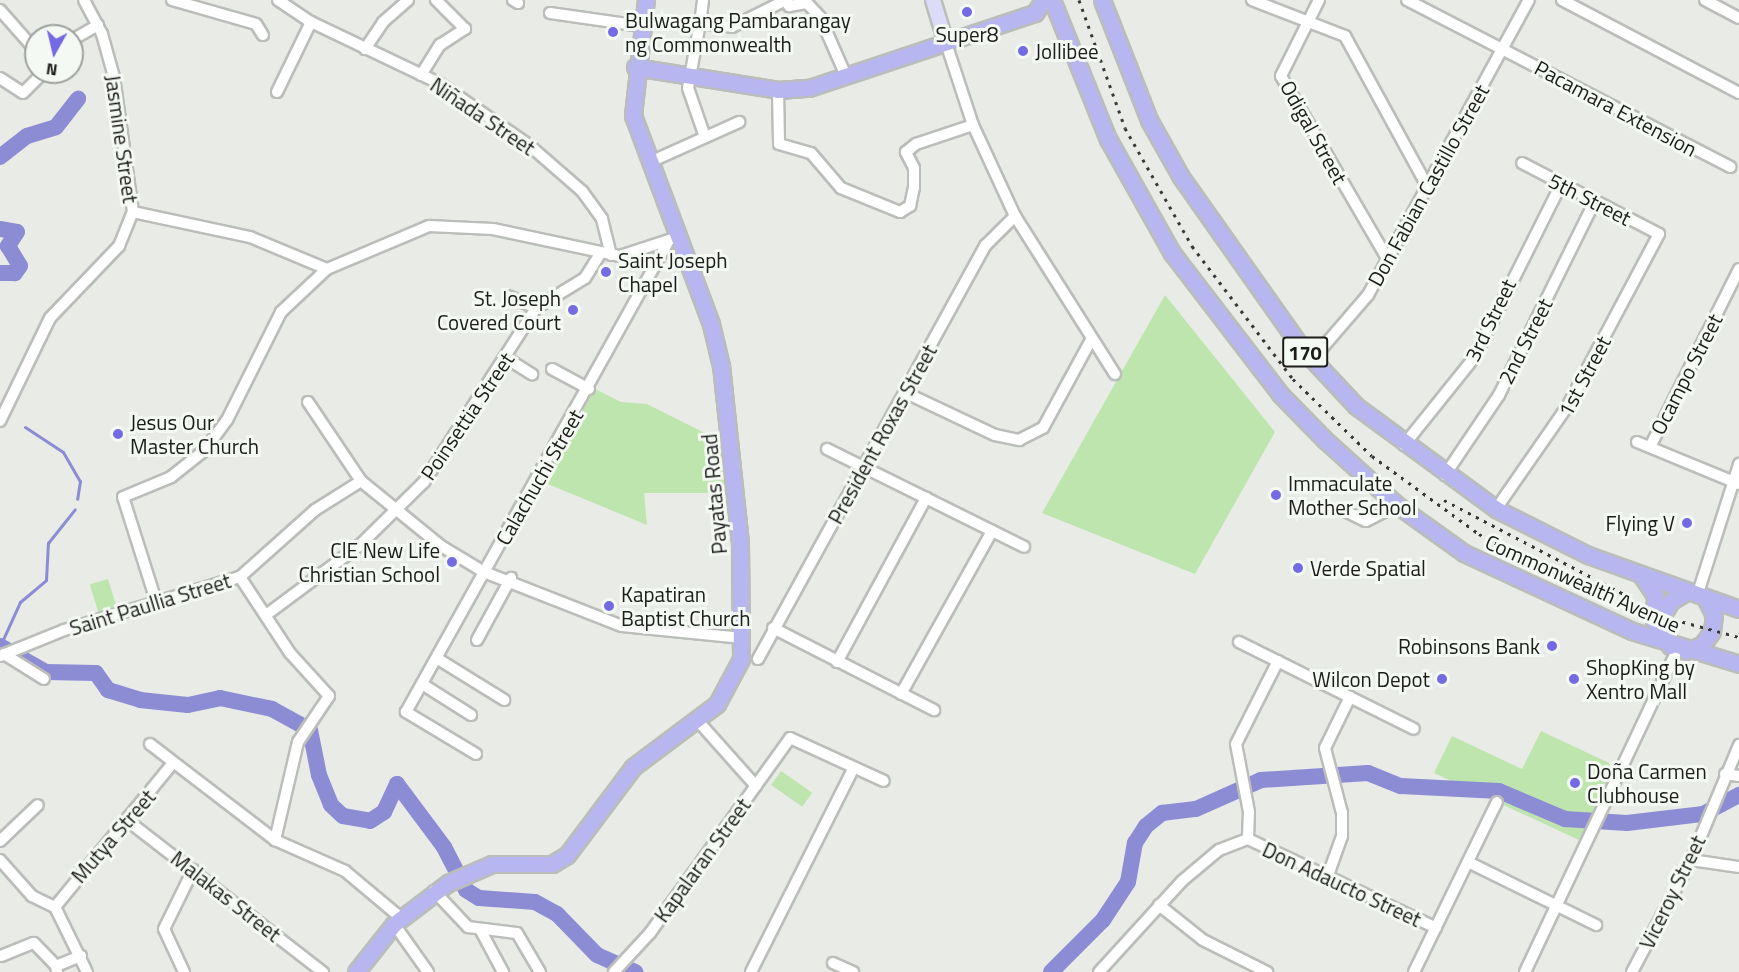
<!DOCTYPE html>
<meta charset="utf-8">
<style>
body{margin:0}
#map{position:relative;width:1739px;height:972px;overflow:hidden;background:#e8ebe6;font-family:"Titillium Web",sans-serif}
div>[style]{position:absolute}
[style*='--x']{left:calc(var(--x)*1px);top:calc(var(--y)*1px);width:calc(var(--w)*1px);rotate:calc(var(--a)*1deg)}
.green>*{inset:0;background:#bfe5af;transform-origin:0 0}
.stream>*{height:3px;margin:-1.5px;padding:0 1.5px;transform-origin:1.5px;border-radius:1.5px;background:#8c8cd5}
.river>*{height:16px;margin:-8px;padding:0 8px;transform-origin:8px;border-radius:8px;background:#8c8cd5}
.roads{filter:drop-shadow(2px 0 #babdb9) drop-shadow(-2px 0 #babdb9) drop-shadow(0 2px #babdb9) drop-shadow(0 -2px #babdb9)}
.street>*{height:10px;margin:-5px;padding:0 5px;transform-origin:5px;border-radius:5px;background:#fff}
.secondary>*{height:14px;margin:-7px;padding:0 7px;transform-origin:7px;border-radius:7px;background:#dcdbf8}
.primary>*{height:15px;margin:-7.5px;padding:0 7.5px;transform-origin:7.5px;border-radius:7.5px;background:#b8b6f0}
.rail>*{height:3px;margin-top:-1.5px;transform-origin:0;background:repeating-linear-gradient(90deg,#373836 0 3px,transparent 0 9px)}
.dots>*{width:16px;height:16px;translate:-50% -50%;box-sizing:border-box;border:3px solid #f5f9f4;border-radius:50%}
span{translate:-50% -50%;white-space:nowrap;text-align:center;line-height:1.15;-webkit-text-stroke:6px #f5f9f4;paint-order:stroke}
.shield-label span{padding:2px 4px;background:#f5f9f4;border:2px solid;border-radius:4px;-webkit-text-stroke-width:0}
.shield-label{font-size:20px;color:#1c1d1b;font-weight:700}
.poi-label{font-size:21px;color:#1c1d1b}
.left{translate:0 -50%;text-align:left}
.right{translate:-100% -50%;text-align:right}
.street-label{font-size:21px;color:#1c1d1b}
.north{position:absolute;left:24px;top:24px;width:60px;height:60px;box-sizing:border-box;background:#f5f9f4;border:2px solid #9ea19d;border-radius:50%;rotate:188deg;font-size:16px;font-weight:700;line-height:24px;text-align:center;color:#1c1d1b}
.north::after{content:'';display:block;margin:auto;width:21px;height:27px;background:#746ae4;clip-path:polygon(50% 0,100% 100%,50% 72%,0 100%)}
</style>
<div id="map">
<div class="green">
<div style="clip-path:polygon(1165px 295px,1275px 432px,1195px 574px,1042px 513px)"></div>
<div style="clip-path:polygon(595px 389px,621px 402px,647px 404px,721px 441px,727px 493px,644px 493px,647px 525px,543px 482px)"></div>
<div style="left:108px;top:579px;width:34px;height:19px;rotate:73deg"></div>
<div style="clip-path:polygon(1541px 731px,1609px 763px,1612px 771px,1579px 840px,1434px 773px,1452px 736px,1522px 769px)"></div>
<div style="left:781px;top:771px;width:38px;height:17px;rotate:35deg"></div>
</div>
<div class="stream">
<div style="--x:25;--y:427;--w:45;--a:33.3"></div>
<div style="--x:63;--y:452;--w:34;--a:60"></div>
<div style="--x:80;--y:481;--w:18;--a:99"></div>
<div style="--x:0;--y:646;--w:48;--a:-65.6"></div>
<div style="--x:20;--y:602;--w:34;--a:-40"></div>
<div style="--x:46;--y:580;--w:37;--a:-87"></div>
<div style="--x:48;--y:543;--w:43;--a:-51.5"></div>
</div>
<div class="river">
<div style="--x:0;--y:157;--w:34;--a:-38"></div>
<div style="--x:27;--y:136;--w:30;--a:-17"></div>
<div style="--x:56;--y:127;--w:36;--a:-52"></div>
<div style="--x:0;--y:229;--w:17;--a:10"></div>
<div style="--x:17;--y:232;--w:17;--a:123"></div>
<div style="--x:8;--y:246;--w:23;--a:59"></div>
<div style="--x:20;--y:266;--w:9;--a:126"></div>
<div style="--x:15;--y:273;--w:15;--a:180"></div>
<div style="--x:0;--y:646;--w:53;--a:29.5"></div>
<div style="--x:46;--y:672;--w:50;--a:1.1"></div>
<div style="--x:96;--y:673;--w:21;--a:55"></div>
<div style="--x:108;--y:690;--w:34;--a:17"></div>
<div style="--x:140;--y:700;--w:48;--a:5.9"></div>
<div style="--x:188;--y:705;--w:33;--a:-12"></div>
<div style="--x:220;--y:698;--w:53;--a:11.9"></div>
<div style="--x:272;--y:709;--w:43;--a:28.9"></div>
<div style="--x:310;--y:730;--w:46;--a:78.7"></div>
<div style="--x:319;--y:775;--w:32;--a:68"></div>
<div style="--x:331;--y:805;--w:16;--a:43"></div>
<div style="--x:343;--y:816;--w:27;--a:10"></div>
<div style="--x:370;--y:821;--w:17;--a:-33"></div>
<div style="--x:384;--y:812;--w:31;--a:-65"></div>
<div style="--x:397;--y:784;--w:79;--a:53.3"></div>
<div style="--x:444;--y:847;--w:48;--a:62.9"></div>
<div style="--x:466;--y:890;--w:15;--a:32"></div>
<div style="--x:479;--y:898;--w:56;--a:4.1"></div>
<div style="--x:535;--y:902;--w:25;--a:29"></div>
<div style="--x:557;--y:914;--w:57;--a:45.7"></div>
<div style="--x:597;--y:955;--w:42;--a:24.1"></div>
<div style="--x:1051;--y:972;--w:74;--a:-45"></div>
<div style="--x:1103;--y:920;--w:45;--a:-56.7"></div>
<div style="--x:1128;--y:882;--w:40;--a:-80"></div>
<div style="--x:1135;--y:843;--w:20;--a:-57"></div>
<div style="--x:1146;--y:826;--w:21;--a:-39"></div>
<div style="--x:1162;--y:813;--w:34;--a:-7"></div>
<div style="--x:1196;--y:809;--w:71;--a:-24"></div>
<div style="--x:1261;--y:780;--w:107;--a:-3.7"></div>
<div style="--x:1368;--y:773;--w:35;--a:22"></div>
<div style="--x:1401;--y:786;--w:98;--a:2.9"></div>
<div style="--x:1499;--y:791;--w:72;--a:23"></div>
<div style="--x:1565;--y:819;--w:62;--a:3.7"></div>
<div style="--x:1627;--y:823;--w:77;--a:-6.8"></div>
<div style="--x:1703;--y:814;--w:41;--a:-27.8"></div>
</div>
<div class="roads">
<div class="street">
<div style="--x:172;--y:0;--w:87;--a:15.9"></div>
<div style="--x:256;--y:24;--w:13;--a:58"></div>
<div style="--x:278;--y:0;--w:40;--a:34"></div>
<div style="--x:311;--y:22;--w:142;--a:25.5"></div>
<div style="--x:439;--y:83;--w:109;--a:34.6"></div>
<div style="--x:529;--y:145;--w:70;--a:41"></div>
<div style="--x:582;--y:191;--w:34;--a:54"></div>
<div style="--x:602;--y:219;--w:37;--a:76"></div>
<div style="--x:513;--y:0;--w:6;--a:31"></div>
<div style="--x:703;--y:0;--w:23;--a:97"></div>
<div style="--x:700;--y:23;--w:32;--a:7"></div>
<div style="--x:732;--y:27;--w:60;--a:-26.6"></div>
<div style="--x:786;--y:0;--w:7;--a:63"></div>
<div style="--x:789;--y:6;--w:18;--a:-9"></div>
<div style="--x:807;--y:3;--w:19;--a:47"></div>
<div style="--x:820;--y:17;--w:64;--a:66.2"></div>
<div style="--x:1252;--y:0;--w:100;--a:21.2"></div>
<div style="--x:1345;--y:36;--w:171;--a:61.3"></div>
<div style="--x:1319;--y:0;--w:85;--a:116.6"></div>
<div style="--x:1281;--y:76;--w:211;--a:59.8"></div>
<div style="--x:1407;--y:0;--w:364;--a:27.3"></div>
<div style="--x:1562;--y:0;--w:200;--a:27.7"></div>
<div style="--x:1705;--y:0;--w:38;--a:28"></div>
<div style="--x:0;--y:10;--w:55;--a:48.7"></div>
<div style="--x:550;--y:13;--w:92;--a:8.1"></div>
<div style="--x:700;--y:23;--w:66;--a:100.5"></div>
<div style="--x:688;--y:88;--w:52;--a:70.9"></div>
<div style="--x:72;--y:40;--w:30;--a:-30"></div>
<div style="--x:946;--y:43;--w:86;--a:71.8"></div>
<div style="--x:973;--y:125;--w:100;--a:65.2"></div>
<div style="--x:1015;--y:216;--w:187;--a:57.7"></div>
<div style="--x:365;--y:49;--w:32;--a:-56"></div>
<div style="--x:383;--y:22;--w:33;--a:-41"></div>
<div style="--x:421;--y:75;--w:36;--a:-58"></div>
<div style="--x:440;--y:45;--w:30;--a:-33"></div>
<div style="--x:465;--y:29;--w:41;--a:-135"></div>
<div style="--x:0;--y:78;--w:27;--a:33"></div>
<div style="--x:23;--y:93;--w:30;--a:-45"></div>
<div style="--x:778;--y:90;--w:54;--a:88.9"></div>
<div style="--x:779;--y:144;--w:33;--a:16"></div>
<div style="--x:811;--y:153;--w:46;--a:49.4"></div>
<div style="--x:841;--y:188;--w:64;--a:22.1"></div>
<div style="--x:900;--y:212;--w:12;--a:-31"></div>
<div style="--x:910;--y:206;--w:19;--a:-78"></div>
<div style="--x:914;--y:187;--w:19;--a:-90"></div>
<div style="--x:914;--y:168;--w:18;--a:-117"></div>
<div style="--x:906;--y:152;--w:13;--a:-39"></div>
<div style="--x:916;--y:144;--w:60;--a:-18.4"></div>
<div style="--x:277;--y:92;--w:78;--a:-64.1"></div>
<div style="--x:650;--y:162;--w:98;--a:-24.2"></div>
<div style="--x:133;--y:212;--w:120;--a:12.1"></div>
<div style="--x:250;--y:237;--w:83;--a:22.6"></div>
<div style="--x:508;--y:296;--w:30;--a:23"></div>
<div style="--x:506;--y:358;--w:31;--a:32"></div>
<div style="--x:1312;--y:360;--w:86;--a:-49.3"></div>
<div style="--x:1368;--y:295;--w:336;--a:-61.4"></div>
<div style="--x:552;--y:369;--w:42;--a:28.4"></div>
<div style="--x:906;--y:393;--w:98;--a:25.3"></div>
<div style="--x:995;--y:435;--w:25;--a:12"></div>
<div style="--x:1019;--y:440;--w:27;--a:-27"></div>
<div style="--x:1043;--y:428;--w:100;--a:-61.4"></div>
<div style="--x:308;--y:402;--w:95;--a:56.1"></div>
<div style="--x:361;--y:481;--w:103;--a:39.1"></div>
<div style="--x:441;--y:546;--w:50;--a:31.2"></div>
<div style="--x:484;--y:572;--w:148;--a:21.4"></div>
<div style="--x:622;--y:626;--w:121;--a:5.7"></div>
<div style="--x:0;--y:421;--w:114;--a:-64.1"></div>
<div style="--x:50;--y:318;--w:100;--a:-46.2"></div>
<div style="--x:119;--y:246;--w:37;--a:-68"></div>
<div style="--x:133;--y:212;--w:136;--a:-98"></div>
<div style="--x:114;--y:77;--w:45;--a:-105.6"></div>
<div style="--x:102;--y:34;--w:38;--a:-118"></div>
<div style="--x:1637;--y:442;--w:110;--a:22.4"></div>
<div style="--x:1404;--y:445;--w:112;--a:-51.2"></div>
<div style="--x:1474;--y:358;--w:195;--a:-63.4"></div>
<div style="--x:1650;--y:447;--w:199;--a:-63.4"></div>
<div style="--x:827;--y:449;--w:220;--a:26.4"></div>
<div style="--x:1445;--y:475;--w:97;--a:-56"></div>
<div style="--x:1499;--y:395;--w:216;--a:-63.7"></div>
<div style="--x:1496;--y:509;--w:124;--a:-55.2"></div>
<div style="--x:1567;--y:407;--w:196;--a:-62"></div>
<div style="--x:1659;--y:234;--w:154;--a:-152.6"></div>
<div style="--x:1343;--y:510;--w:25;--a:26"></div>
<div style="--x:1366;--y:521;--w:35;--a:-27"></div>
<div style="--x:240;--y:577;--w:91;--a:56.7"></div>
<div style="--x:290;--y:653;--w:58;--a:47.8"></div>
<div style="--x:329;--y:696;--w:55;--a:124"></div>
<div style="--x:298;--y:742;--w:101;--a:103.2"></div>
<div style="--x:1697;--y:596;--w:139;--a:-72.3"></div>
<div style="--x:157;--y:604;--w:112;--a:-107.6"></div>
<div style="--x:123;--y:497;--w:52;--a:-22.6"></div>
<div style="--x:171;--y:477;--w:43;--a:-38.5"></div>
<div style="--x:205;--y:450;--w:37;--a:-54"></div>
<div style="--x:227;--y:420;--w:121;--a:-63.4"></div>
<div style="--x:281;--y:312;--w:63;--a:-43.1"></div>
<div style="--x:327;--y:269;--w:111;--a:-22.9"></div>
<div style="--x:429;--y:226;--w:64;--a:2.7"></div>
<div style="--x:493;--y:229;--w:130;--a:12"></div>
<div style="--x:620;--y:256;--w:61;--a:-18.1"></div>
<div style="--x:266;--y:615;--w:116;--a:-36.6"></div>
<div style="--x:359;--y:546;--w:91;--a:-44.6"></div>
<div style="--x:424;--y:482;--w:207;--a:-57.2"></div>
<div style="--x:536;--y:308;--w:57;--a:-31.5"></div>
<div style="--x:585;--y:278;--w:28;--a:-58"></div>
<div style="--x:773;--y:628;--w:181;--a:27"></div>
<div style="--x:477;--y:640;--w:71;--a:-61.3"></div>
<div style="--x:1239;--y:642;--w:195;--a:26.4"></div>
<div style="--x:4;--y:654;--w:47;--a:32"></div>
<div style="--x:0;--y:656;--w:69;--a:-22.1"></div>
<div style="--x:64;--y:630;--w:184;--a:-16.8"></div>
<div style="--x:240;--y:577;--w:101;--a:-41.8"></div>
<div style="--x:315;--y:510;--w:54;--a:-32.2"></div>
<div style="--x:438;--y:659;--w:78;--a:31.8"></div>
<div style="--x:758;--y:659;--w:473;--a:-61.2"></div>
<div style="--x:986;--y:245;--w:41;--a:-45"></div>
<div style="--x:837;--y:662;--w:187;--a:-61.5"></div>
<div style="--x:422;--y:684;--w:58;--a:32.3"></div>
<div style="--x:901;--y:694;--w:187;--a:-60.8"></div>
<div style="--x:698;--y:721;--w:87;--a:48.3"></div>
<div style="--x:150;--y:744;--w:158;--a:37.5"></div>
<div style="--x:275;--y:840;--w:77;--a:23.9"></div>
<div style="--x:345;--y:871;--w:73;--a:40"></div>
<div style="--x:476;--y:754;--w:82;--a:-149"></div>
<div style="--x:406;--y:712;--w:540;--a:-60.87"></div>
<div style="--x:1725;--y:774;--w:14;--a:8"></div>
<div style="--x:128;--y:821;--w:247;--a:37.8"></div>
<div style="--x:1248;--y:839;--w:208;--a:25.3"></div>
<div style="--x:1248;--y:839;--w:27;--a:-88"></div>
<div style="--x:1249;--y:812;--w:69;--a:-100.8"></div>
<div style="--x:1236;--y:744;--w:93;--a:-63.2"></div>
<div style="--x:0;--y:841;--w:52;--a:-43.5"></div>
<div style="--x:0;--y:860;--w:48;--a:48.4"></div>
<div style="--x:32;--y:896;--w:25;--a:26"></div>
<div style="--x:55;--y:907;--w:72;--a:63.8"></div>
<div style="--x:1691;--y:860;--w:49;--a:8.3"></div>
<div style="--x:1468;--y:862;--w:143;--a:26.2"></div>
<div style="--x:1327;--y:878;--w:45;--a:-70.3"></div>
<div style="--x:1342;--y:836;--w:23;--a:-90"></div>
<div style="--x:1342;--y:813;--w:67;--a:-104.7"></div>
<div style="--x:1325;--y:748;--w:57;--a:-63.9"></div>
<div style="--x:434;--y:891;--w:50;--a:46.6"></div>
<div style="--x:468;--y:927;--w:49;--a:7"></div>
<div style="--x:517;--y:933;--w:45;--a:59.5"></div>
<div style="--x:1159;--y:905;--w:56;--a:38.5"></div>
<div style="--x:1203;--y:940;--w:72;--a:26.6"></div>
<div style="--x:55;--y:907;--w:185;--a:-50.7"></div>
<div style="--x:394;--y:924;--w:59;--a:54.7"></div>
<div style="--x:481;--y:931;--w:47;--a:61.8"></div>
<div style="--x:1;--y:956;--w:35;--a:-22"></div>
<div style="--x:34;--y:943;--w:32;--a:46"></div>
<div style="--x:833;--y:963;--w:22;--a:24"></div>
<div style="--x:57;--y:972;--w:6;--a:-99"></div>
<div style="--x:56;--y:966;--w:27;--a:-22"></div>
<div style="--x:184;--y:972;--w:47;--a:-114.9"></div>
<div style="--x:164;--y:929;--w:66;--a:-63.8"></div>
<div style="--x:614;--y:972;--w:53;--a:-47.3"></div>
<div style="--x:650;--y:933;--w:240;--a:-54.3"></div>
<div style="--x:790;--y:738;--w:103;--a:24.6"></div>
<div style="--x:751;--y:972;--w:227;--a:-63.3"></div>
<div style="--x:1099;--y:972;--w:123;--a:-47.6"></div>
<div style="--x:1182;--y:881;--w:48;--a:-40"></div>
<div style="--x:1219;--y:850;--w:31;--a:-21"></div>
<div style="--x:1414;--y:972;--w:189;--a:-64"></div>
<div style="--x:1525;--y:972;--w:358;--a:-64.7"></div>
<div style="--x:1632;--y:972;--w:127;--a:-62.2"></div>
<div style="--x:1691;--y:860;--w:125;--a:-67.3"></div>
</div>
<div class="secondary">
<div style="--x:933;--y:0;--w:45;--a:73.2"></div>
</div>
<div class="primary">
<div style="--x:1052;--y:0;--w:150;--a:68.1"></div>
<div style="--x:1108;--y:139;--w:131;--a:60.7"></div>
<div style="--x:1172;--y:253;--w:178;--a:52.5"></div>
<div style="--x:1280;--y:394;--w:63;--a:45.6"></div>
<div style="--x:1324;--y:439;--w:98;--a:42.1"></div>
<div style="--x:1397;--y:505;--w:82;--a:35.6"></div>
<div style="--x:1464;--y:553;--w:185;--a:24.9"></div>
<div style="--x:1632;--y:631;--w:112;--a:17.1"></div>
<div style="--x:1102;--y:0;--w:129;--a:68.6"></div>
<div style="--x:1149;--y:120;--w:65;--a:60.7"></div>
<div style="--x:1181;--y:177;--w:207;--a:54.8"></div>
<div style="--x:1300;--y:346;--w:82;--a:47"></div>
<div style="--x:1356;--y:406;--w:174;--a:36.3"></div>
<div style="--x:1496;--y:509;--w:103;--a:26.6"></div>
<div style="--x:1588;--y:555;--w:160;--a:19.7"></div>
<div style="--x:635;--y:67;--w:145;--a:9.1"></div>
<div style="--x:778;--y:90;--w:31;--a:-4"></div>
<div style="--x:809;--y:88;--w:238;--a:-18.4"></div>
<div style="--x:1035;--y:13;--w:15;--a:-58"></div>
<div style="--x:1642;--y:576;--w:23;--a:56"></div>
<div style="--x:1655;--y:595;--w:27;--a:92"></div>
<div style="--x:1670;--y:646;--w:17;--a:-118"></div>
<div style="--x:1662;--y:631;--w:17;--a:-87"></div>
<div style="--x:1663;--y:614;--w:15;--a:-58"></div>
<div style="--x:1671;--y:601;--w:17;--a:-31"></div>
<div style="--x:1686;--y:651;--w:17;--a:-21"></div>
<div style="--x:1702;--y:645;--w:17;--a:-54"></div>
<div style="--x:1712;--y:631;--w:16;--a:-83"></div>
<div style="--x:1714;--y:615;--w:18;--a:-117"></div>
<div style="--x:356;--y:972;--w:61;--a:-51.6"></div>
<div style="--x:394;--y:924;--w:68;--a:-37.2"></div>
<div style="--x:448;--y:883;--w:48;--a:-23.4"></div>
<div style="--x:492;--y:864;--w:60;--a:0"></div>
<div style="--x:552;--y:864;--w:17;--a:-31"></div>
<div style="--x:567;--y:855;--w:110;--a:-53.1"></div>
<div style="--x:633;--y:767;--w:105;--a:-36.9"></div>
<div style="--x:717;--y:704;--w:51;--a:-61.9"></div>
<div style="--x:741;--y:659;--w:116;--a:-90.5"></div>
<div style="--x:740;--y:543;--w:178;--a:-96.1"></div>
<div style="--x:721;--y:366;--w:43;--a:-103.4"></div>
<div style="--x:711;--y:324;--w:223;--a:-110.5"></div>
<div style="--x:633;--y:115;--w:116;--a:-83.6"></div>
</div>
</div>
<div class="rail">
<div style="--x:1079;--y:0;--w:136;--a:70.2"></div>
<div style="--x:1125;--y:128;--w:136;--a:60.4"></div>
<div style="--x:1192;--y:246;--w:167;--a:52.8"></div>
<div style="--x:1293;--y:379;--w:110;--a:44.3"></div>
<div style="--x:1372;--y:456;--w:132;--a:36.1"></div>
<div style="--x:1479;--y:534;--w:58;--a:28.8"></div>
<div style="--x:1530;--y:562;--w:119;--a:23.8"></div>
<div style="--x:1639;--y:610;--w:104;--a:15.1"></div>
<div style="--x:1444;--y:500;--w:216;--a:27.6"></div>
</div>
<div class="dots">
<div style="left:967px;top:12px;background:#746ae4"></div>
<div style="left:613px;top:32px;background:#746ae4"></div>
<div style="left:1023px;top:51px;background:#746ae4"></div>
<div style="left:606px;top:272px;background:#746ae4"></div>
<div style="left:573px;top:310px;background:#746ae4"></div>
<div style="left:118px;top:434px;background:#746ae4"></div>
<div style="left:1276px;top:495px;background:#746ae4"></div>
<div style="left:1687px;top:523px;background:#746ae4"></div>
<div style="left:452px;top:562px;background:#746ae4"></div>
<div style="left:1298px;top:568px;background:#746ae4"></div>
<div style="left:609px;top:606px;background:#746ae4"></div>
<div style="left:1552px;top:646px;background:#746ae4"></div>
<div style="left:1442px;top:679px;background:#746ae4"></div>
<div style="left:1574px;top:679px;background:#746ae4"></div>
<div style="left:1575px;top:783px;background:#746ae4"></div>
</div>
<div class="shield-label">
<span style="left:1305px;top:352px">170</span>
</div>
<div class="poi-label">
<span class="left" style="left:625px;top:32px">Bulwagang Pambarangay<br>ng Commonwealth</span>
<span style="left:967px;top:34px">Super8</span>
<span class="left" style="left:1035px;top:51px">Jollibee</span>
<span class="left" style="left:618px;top:272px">Saint Joseph<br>Chapel</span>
<span class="right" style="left:561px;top:310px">St. Joseph<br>Covered Court</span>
<span class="left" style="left:130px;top:434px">Jesus Our<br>Master Church</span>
<span class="left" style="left:1288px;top:495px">Immaculate<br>Mother School</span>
<span class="right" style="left:1675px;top:523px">Flying V</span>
<span class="right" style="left:440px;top:562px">ClE New Life<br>Christian School</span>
<span class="left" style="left:1310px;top:568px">Verde Spatial</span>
<span class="left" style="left:621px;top:606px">Kapatiran<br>Baptist Church</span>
<span class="right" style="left:1540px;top:646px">Robinsons Bank</span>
<span class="left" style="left:1586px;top:679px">ShopKing by<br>Xentro Mall</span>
<span class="right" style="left:1430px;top:679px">Wilcon Depot</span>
<span class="left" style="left:1587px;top:783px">Doña Carmen<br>Clubhouse</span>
</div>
<div class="street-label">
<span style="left:1616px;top:108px;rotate:28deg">Pacamara Extension</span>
<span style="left:483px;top:116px;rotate:34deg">Niñada Street</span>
<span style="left:1314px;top:132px;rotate:61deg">Odigal Street</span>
<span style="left:122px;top:139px;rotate:82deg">Jasmine Street</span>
<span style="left:1428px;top:185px;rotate:-61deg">Don Fabian Castillo Street</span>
<span style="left:1590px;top:199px;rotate:27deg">5th Street</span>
<span style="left:1490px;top:320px;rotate:-64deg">3rd Street</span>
<span style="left:1525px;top:341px;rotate:-63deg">2nd Street</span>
<span style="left:1686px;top:374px;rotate:-63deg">Ocampo Street</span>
<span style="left:1584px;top:376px;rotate:-62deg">1st Street</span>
<span style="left:467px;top:416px;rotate:-56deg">Poinsettia Street</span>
<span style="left:882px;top:434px;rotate:-61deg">President Roxas Street</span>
<span style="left:539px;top:477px;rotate:-60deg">Calachuchi Street</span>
<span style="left:714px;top:494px;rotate:-95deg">Payatas Road</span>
<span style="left:1583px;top:583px;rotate:24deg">Commonwealth Avenue</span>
<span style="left:150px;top:604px;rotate:-17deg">Saint Paullia Street</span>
<span style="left:113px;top:836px;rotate:-49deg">Mutya Street</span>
<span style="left:702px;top:860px;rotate:-54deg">Kapalaran Street</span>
<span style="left:1342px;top:884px;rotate:25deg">Don Adaucto Street</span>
<span style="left:1672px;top:892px;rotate:-64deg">Viceroy Street</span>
<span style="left:226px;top:896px;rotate:38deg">Malakas Street</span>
</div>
<div class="north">N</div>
</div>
